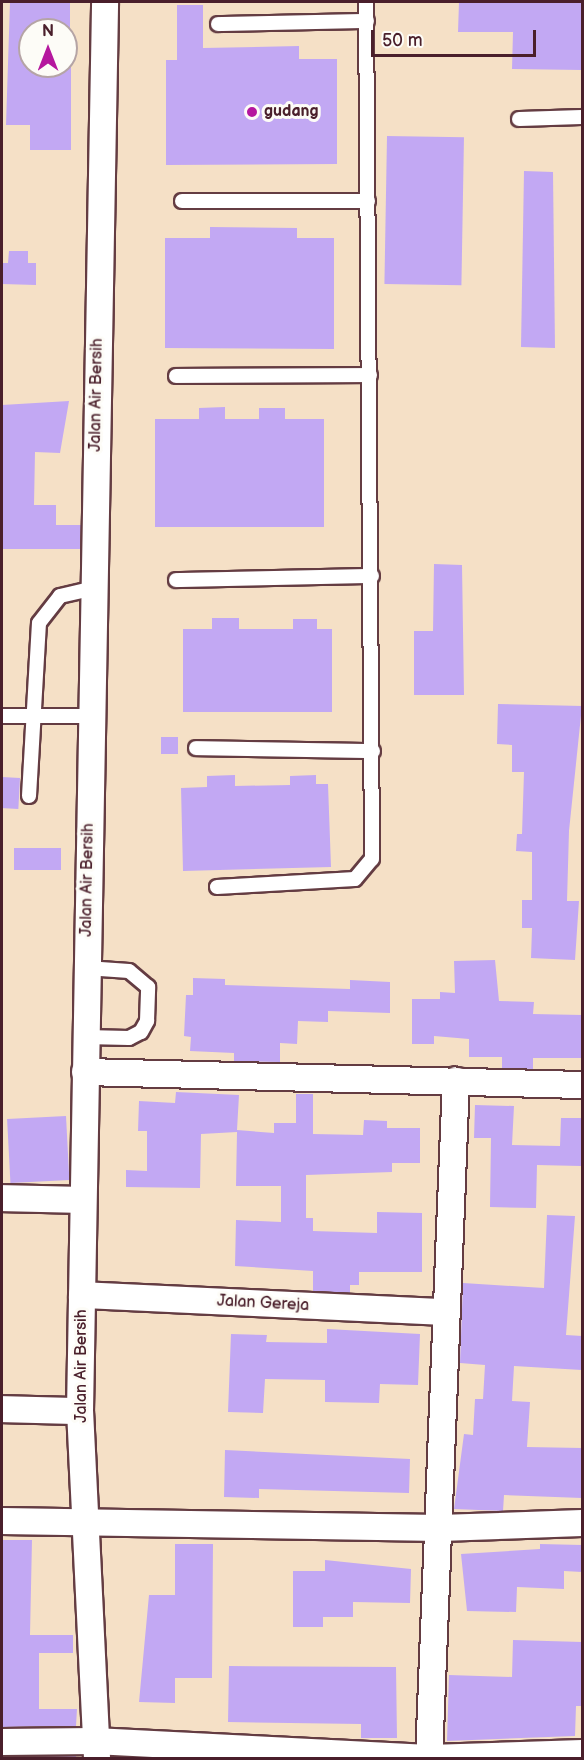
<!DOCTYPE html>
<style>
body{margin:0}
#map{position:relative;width:584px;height:1760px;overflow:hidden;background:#f5e0c6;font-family:"Balsamiq Sans",sans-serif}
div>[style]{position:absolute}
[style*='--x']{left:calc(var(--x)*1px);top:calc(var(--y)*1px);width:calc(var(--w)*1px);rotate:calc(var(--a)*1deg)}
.building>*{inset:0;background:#c2a8f3;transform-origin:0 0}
.roads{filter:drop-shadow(2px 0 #643c42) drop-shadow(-2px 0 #643c42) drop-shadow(0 2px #643c42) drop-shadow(0 -2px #643c42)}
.lane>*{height:14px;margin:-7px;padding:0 7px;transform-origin:7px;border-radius:7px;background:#fff}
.street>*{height:26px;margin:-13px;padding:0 13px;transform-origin:13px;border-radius:13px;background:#fff}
.dots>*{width:16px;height:16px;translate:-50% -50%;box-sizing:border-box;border:3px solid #fdfcf7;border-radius:50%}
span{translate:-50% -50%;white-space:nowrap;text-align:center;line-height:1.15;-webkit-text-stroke:6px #fdfcf7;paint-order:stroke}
.poi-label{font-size:16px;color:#4a1f2b;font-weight:700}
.left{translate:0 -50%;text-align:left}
.street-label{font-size:16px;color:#4a1f2b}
.frame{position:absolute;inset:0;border:3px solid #4a1f2b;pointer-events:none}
.north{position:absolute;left:18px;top:18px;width:60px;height:60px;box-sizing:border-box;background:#fdfcf7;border:2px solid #b5a4a5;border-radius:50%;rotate:0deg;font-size:16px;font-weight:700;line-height:24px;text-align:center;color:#4a1f2b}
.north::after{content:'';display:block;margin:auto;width:21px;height:27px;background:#b5179e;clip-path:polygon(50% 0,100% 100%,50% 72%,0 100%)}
.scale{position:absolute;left:371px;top:30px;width:165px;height:27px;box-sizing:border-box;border:3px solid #4a1f2b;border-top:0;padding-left:8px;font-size:18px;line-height:21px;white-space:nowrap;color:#4a1f2b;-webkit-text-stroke:4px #fdfcf7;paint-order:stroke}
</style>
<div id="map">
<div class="building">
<div style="clip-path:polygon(10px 2px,70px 2px,70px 30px,30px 30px,30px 66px,71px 66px,71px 150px,30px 150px,30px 125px,6px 125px)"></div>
<div style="clip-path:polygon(459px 2px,582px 2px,582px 70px,512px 69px,513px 32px,458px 32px)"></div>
<div style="clip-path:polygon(177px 5px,203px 5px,203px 48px,299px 46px,299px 59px,337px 59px,337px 164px,166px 165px,166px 60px,177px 60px)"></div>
<div style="left:387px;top:136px;width:77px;height:148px;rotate:1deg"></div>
<div style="clip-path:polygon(524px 171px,553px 172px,555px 348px,521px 347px)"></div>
<div style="clip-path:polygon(210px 227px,297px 228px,297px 238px,334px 238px,334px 349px,165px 348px,165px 238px,210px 238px)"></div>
<div style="clip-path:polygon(9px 251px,28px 251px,28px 263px,36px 263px,36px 285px,2px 284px,2px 263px,8px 263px)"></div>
<div style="clip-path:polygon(69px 401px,60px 453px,35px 452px,34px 505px,56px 505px,56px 525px,81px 525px,80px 549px,2px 549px,2px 405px)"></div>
<div style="clip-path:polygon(225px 407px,225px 419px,259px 419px,259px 408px,285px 408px,285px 419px,324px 419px,324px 527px,155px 527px,155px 419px,199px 419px,199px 408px)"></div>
<div style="clip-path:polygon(434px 564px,462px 565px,464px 695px,414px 695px,414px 631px,433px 631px)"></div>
<div style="clip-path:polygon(212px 618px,239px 618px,239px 629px,293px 629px,293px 619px,317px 619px,317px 629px,332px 629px,332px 712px,183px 712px,183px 629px,212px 629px)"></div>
<div style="clip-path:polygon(498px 704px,582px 706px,569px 831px,567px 901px,579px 901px,575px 960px,531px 958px,532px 928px,522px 928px,522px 900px,532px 900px,532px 852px,516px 851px,517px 834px,522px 834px,524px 772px,512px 772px,512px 745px,497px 744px)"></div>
<div style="left:161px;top:737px;width:17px;height:17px"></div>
<div style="clip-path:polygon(235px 775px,235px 786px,290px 785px,290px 776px,316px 775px,316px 784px,328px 784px,331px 867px,183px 871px,181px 788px,207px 787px,207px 776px)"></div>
<div style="left:2px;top:777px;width:18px;height:31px;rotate:3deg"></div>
<div style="left:61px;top:848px;width:22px;height:47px;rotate:90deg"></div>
<div style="clip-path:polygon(495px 960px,499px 1001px,534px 1002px,533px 1014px,582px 1015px,582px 1058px,533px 1058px,533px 1069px,502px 1068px,502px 1057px,469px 1057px,469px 1039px,434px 1036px,434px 1044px,412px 1044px,412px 999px,440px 999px,440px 992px,455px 993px,454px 961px)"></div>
<div style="clip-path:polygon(193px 978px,225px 979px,225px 985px,350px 989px,350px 980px,390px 982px,390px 1013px,328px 1011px,328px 1022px,298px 1021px,297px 1044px,280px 1043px,280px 1062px,234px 1061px,234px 1053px,190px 1051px,191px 1037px,184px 1036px,186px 995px,193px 995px)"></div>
<div style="clip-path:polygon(176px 1092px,239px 1095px,237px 1130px,274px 1133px,274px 1123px,296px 1123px,296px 1094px,313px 1094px,313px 1134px,363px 1135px,364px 1120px,387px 1121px,387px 1128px,420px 1128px,420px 1163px,392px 1163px,392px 1172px,306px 1175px,306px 1218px,313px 1218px,313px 1231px,377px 1233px,377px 1212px,422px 1213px,422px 1272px,359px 1272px,359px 1285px,350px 1285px,350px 1293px,313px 1291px,313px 1271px,235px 1266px,236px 1220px,281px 1222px,281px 1186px,236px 1186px,237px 1132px,201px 1134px,200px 1188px,126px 1187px,126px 1170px,147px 1171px,147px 1131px,138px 1131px,139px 1101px,175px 1103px)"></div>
<div style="clip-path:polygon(475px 1105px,514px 1106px,512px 1145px,560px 1146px,561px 1118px,582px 1118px,581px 1166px,537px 1165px,536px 1208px,490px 1207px,491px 1138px,474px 1138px)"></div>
<div style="left:66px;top:1116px;width:64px;height:59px;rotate:87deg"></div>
<div style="clip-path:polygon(547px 1215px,575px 1216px,566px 1335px,582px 1336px,582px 1370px,514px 1366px,512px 1401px,530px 1402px,527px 1447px,582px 1448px,582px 1498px,504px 1495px,503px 1511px,454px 1509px,464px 1434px,473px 1435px,475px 1399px,483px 1399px,485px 1365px,460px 1363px,463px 1283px,544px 1288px)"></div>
<div style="clip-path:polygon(327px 1329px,420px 1334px,418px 1385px,380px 1384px,379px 1403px,325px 1402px,325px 1380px,265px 1379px,263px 1413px,228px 1412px,231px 1334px,267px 1335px,266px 1342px,327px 1343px)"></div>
<div style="clip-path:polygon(225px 1450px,410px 1459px,409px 1493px,259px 1489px,259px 1498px,224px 1497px)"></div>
<div style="clip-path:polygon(2px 1540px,32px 1540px,30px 1635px,73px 1635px,73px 1653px,39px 1653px,39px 1709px,77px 1709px,76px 1726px,2px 1727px)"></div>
<div style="clip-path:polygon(175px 1544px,213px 1544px,212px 1678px,175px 1678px,175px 1703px,139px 1702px,149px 1595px,175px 1595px)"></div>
<div style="clip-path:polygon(540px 1544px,582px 1545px,582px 1572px,564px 1571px,564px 1589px,517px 1587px,516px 1612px,467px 1611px,461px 1554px,540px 1549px)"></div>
<div style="clip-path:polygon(325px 1560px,411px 1569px,410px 1603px,353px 1602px,353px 1617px,323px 1617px,323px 1627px,293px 1627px,293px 1571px,325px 1571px)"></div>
<div style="clip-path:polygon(513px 1640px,582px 1642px,582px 1706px,576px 1706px,575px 1736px,447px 1741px,449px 1675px,512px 1677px)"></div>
<div style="clip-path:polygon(229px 1666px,396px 1667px,397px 1738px,361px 1738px,361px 1724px,228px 1722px)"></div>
<div style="clip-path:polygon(76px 1756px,76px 1758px,2px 1758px,2px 1757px)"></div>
</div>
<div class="roads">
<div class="lane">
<div style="--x:218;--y:24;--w:149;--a:-1.2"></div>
<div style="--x:519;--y:119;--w:63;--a:-1.8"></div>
<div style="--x:182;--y:201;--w:186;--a:0"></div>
<div style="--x:176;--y:376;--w:194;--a:-0.3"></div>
<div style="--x:176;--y:580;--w:196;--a:-1.2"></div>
<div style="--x:2;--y:716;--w:89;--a:0"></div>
<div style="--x:196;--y:748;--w:177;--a:1"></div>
<div style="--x:29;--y:796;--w:173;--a:-86.7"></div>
<div style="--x:39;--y:623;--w:34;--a:-52"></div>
<div style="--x:60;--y:596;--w:35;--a:-13"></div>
<div style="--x:217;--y:887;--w:138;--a:-3.3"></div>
<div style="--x:355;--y:879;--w:26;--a:-50"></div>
<div style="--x:372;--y:859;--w:857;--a:-90.4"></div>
<div style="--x:85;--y:1037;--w:44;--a:1.3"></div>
<div style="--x:129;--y:1038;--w:13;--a:-27"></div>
<div style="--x:141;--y:1032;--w:13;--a:-61"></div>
<div style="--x:147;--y:1021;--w:34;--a:-88"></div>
<div style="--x:148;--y:987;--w:25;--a:-140"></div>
<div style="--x:129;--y:971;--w:43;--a:-176"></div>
</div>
<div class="street">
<div style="--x:85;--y:1072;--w:497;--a:1.5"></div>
<div style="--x:2;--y:1198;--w:80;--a:1.4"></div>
<div style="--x:82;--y:1295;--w:361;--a:2.7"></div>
<div style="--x:2;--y:1409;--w:78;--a:1.5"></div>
<div style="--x:2;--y:1521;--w:438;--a:0.9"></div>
<div style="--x:440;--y:1528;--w:142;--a:-2"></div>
<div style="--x:2;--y:1742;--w:92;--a:-0.6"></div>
<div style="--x:94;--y:1741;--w:335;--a:2.9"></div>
<div style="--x:429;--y:1758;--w:153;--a:-1.9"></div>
<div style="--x:97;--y:1758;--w:347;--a:-92.8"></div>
<div style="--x:80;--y:1411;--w:1409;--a:-88.98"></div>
<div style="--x:429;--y:1758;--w:678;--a:-87.72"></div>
</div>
</div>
<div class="dots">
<div style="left:252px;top:112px;background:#b5179e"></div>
</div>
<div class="poi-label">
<span class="left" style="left:264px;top:112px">gudang</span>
</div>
<div class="street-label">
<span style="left:97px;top:395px;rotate:-89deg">Jalan Air Bersih</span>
<span style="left:88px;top:880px;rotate:-89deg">Jalan Air Bersih</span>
<span style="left:263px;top:1304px;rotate:3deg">Jalan Gereja</span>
<span style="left:82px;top:1366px;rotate:-90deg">Jalan Air Bersih</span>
</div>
<div class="frame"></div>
<div class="north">N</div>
<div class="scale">50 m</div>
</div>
